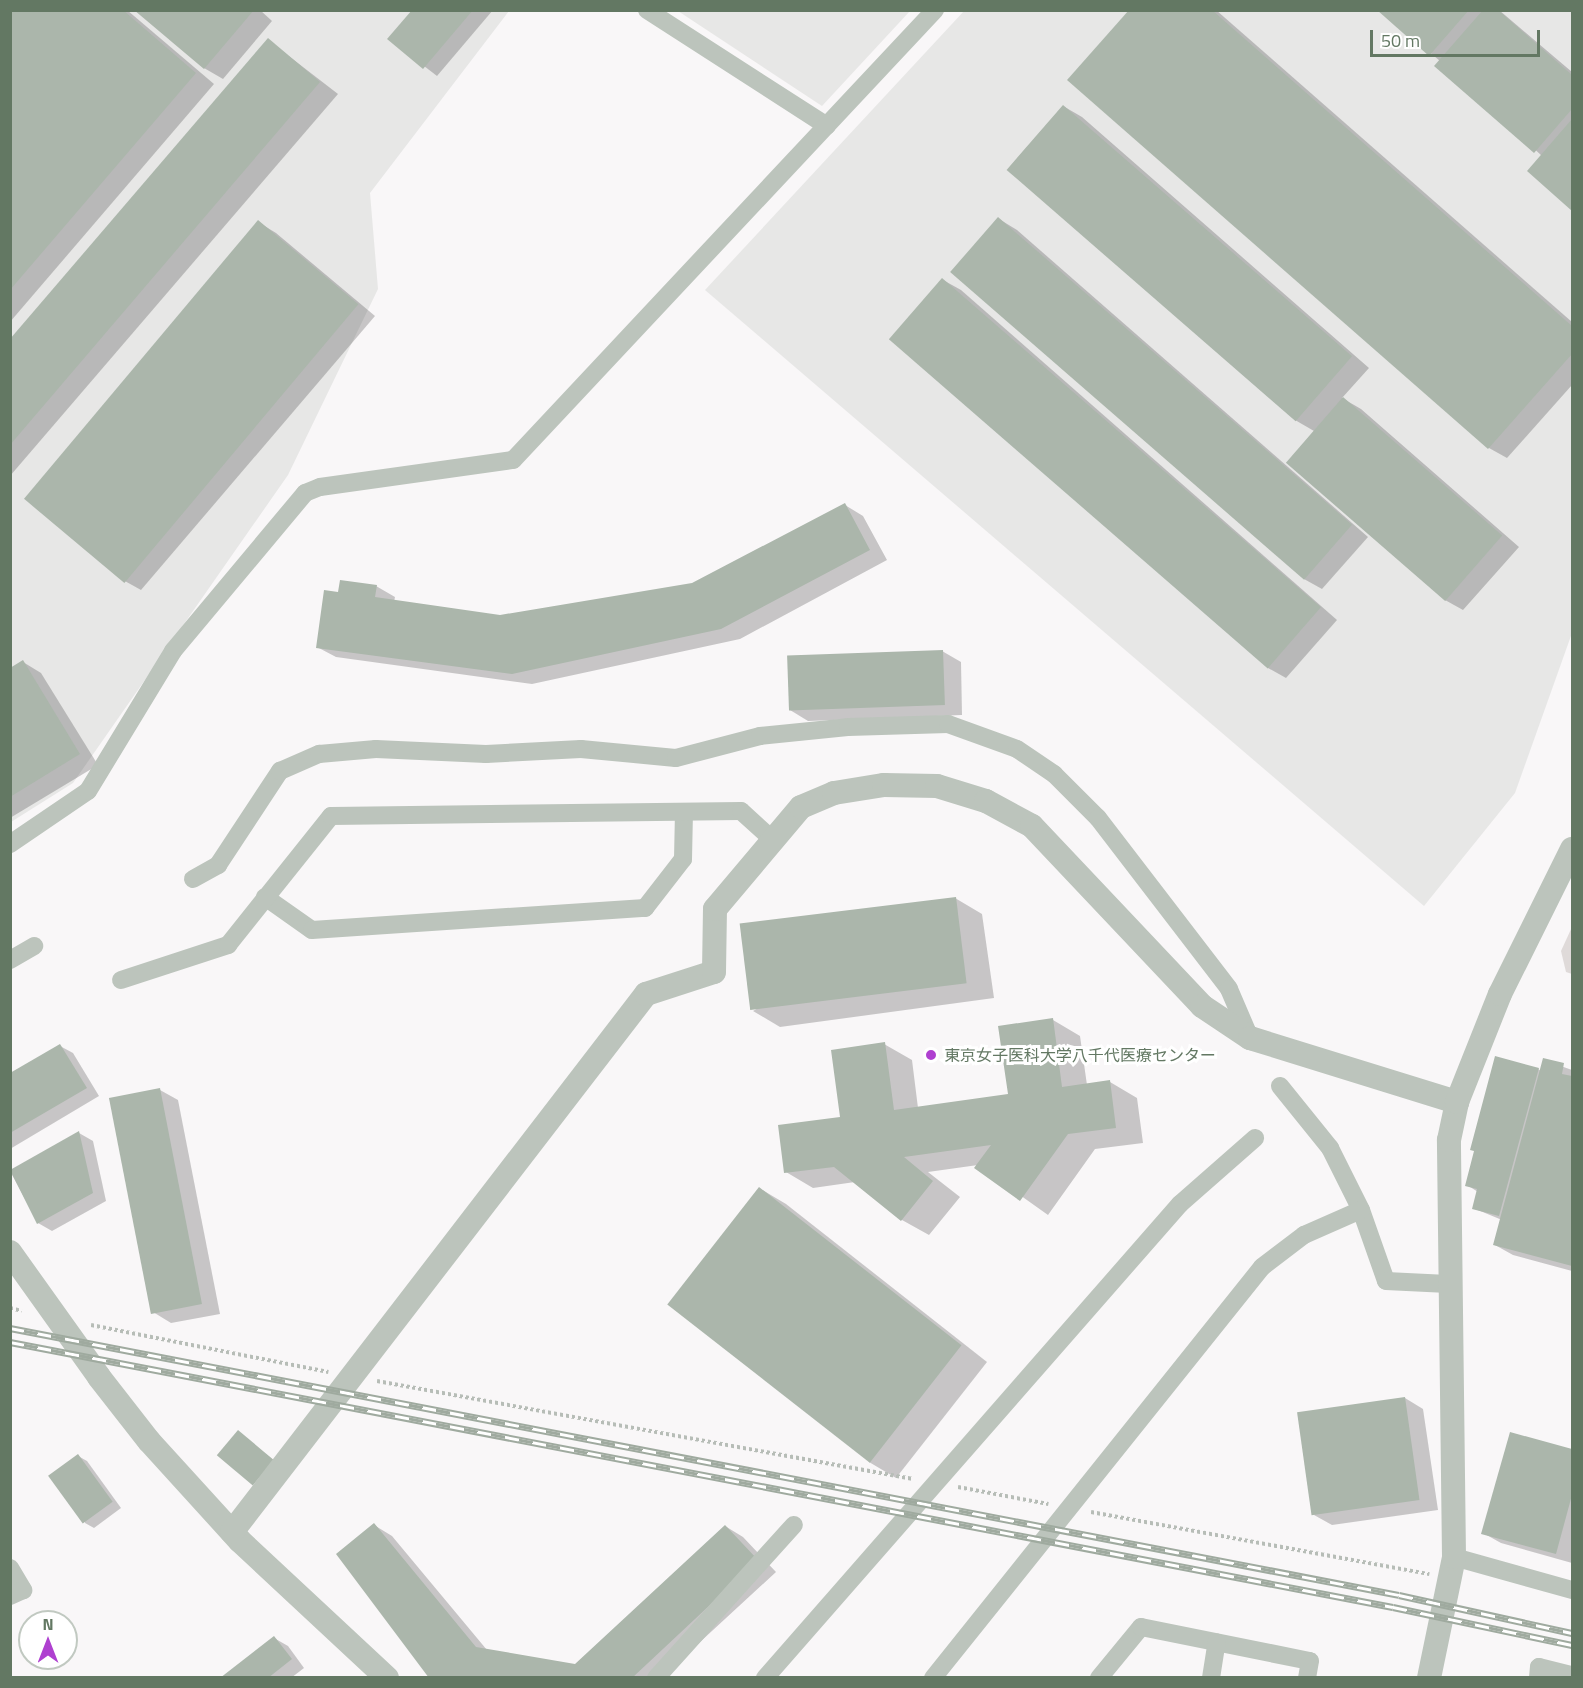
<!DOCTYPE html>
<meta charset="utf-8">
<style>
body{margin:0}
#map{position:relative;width:1583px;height:1688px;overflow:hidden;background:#f9f7f8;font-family:"Titillium Web","Noto Sans JP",sans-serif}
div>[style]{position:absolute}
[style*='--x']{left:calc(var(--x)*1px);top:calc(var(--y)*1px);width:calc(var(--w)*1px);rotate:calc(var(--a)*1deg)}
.built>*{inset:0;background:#e7e7e6}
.green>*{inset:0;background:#dfdad9}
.shadow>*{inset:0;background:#0003}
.building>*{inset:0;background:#abb6ab;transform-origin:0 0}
.path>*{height:4px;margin-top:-2px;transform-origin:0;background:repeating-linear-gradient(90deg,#b7bdb7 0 3px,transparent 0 6px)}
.minor>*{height:18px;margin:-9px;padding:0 9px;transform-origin:9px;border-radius:9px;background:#bcc4bc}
.tertiary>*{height:24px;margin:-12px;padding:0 12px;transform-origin:12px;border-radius:12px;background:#bcc4bc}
.rail>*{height:7px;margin-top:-3.5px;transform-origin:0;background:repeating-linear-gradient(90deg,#fff 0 14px,#9faa9f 0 28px);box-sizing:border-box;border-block:2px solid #9faa9f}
.dots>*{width:16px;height:16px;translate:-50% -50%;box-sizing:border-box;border:3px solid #fff;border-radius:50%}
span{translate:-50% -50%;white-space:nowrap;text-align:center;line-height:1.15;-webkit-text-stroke:6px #fff;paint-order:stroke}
.poi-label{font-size:16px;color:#637863}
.left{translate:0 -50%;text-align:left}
.frame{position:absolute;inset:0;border:12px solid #637863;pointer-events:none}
.north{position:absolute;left:18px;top:1610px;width:60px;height:60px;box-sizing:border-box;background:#fff;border:2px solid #c1c9c1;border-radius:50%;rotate:0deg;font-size:16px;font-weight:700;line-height:24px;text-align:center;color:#637863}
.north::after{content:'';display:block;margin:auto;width:21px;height:27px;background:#af40d0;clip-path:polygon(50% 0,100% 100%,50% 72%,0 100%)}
.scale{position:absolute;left:1370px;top:30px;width:170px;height:27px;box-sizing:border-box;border:3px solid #637863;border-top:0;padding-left:8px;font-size:18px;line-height:21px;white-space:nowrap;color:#637863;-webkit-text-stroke:4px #fff;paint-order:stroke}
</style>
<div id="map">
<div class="built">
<div style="clip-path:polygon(11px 11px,509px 11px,370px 193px,378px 289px,288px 475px,73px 783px,11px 822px)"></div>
<div style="clip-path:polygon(678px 11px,910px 11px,822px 106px)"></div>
<div style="clip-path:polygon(964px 11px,1572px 11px,1572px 633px,1515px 793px,1424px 906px,705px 290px)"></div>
</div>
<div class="green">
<div style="clip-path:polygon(1572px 927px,1572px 974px,1566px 972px,1561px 951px)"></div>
</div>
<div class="shadow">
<div style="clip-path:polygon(10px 10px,127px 10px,214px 84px,10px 322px)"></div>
<div style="clip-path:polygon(136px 10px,260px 10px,272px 21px,223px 79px,204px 68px)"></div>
<div style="clip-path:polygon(414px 10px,493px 10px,437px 76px,389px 39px)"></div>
<div style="clip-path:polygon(1131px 10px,1216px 10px,1572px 322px,1572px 385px,1507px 458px,1489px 448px,1069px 80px)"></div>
<div style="clip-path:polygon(1379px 10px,1499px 10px,1572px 72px,1572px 209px,1529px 171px,1542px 156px,1440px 61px)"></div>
<div style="clip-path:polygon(268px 40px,338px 94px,10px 476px,10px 341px)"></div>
<div style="clip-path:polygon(1063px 106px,1082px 117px,1369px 368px,1342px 398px,1361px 409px,1519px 547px,1463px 610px,1445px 600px,1288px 462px,1314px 431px,1295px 420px,1008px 169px)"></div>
<div style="clip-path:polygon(999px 219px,1017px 230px,1368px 537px,1322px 589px,1304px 579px)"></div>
<div style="clip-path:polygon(258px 222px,276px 233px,375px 316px,141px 590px,123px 580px)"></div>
<div style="clip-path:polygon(943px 280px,961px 290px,1337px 620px,1286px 678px,1268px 668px)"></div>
<div style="clip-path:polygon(845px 505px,863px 516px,887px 560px,740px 639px,532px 684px,336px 657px,317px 647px,339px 594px,376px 586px,395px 597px,394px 602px,501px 616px,693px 584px)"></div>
<div style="clip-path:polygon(942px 651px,961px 662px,962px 715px,808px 721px,790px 710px)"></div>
<div style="clip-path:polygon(23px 662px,41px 673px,98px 765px,10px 818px,10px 670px)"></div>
<div style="clip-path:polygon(955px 898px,982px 914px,994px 998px,780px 1027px,753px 1011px)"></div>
<div style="clip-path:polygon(1053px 1020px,1080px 1036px,1087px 1085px,1110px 1082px,1137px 1098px,1143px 1143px,1095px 1149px,1048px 1215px,978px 1165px,928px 1172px,960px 1197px,929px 1235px,902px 1220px,855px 1182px,813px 1188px,786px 1172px,842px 1118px,884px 1044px,912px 1060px,918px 1108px,1009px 1095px)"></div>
<div style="clip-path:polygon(60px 1046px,73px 1053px,99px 1096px,10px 1149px,10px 1075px)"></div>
<div style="clip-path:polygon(1544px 1060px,1572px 1070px,1572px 1271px,1513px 1255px,1495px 1245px,1502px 1220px,1473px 1208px,1478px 1192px,1467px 1185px,1538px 1069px,1541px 1071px)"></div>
<div style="clip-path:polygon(160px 1090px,178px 1100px,220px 1314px,171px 1323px,153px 1312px)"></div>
<div style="clip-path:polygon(79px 1133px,93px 1141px,106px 1201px,52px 1231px,38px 1223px,10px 1171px)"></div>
<div style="clip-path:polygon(759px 1188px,786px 1204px,987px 1362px,896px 1478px,869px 1462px)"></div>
<div style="clip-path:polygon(1405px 1398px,1423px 1409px,1438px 1510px,1332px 1525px,1314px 1515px)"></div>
<div style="clip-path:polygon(238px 1432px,281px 1466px,263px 1488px)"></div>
<div style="clip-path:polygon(1511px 1433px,1572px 1451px,1572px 1563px,1501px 1543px,1483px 1533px)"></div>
<div style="clip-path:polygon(78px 1456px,87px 1461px,121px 1508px,94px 1528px,85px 1523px)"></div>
<div style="clip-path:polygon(374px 1525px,392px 1536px,487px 1650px,575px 1666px,725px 1526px,743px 1537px,776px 1572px,661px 1678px,431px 1678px)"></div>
<div style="clip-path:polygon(274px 1638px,288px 1646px,304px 1668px,291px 1678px,223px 1678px)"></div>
</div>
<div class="building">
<div style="clip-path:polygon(10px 10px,123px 10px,196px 73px,10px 290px)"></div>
<div style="clip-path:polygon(134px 10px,254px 10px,204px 69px)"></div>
<div style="clip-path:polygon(412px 10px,473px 10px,423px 69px,387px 39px)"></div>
<div style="clip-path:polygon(1129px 10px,1212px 10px,1572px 326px,1572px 354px,1488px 449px,1067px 80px)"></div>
<div style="clip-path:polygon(1377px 10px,1469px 10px,1429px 56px)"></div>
<div style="clip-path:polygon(1483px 10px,1498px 10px,1572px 75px,1572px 109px,1534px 153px,1434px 66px)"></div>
<div style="clip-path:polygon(268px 38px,320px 82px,10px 445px,10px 339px)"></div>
<div style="left:1063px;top:105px;width:383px;height:86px;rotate:41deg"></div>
<div style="clip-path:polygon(1572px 119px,1572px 211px,1527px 171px)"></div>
<div style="left:998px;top:217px;width:469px;height:73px;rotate:41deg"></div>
<div style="left:258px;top:220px;width:131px;height:364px;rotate:40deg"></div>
<div style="left:942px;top:278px;width:502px;height:81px;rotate:41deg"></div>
<div style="left:1343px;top:397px;width:211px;height:87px;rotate:41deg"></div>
<div style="clip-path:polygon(845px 503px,870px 550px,721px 629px,512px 674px,316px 648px,324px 590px,338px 592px,340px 580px,377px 585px,375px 597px,500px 615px,692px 583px)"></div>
<div style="left:943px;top:650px;width:55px;height:156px;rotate:88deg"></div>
<div style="clip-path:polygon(23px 660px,80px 754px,10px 797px,10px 668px)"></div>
<div style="left:956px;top:897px;width:87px;height:218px;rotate:83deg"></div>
<div style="clip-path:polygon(1053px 1018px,1062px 1087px,1110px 1080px,1116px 1128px,1068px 1134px,1020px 1201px,974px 1168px,991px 1145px,904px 1157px,933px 1181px,901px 1221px,834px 1167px,784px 1173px,778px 1125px,840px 1117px,831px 1050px,885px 1042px,894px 1110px,1008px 1094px,998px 1026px)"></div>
<div style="clip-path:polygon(60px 1044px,87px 1088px,10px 1133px,10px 1073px)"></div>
<div style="clip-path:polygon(1495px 1056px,1539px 1068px,1499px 1216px,1472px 1209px,1477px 1189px,1465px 1186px,1474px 1151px,1470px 1150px)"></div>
<div style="clip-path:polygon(1543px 1058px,1564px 1063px,1562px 1074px,1572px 1076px,1572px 1266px,1493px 1245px)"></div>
<div style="left:160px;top:1088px;width:220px;height:52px;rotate:79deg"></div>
<div style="clip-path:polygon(79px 1131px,93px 1193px,37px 1224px,10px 1170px)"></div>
<div style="left:759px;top:1187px;width:257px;height:149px;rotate:38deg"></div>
<div style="left:1405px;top:1397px;width:104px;height:109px;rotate:82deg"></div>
<div style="left:238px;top:1430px;width:47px;height:33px;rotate:40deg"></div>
<div style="clip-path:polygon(1510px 1432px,1572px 1449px,1572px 1495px,1556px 1554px,1481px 1534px)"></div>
<div style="left:78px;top:1454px;width:59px;height:37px;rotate:54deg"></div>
<div style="clip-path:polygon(374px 1523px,476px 1647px,575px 1664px,725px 1525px,758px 1560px,632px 1678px,429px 1678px,336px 1554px)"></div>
<div style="clip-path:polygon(274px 1636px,292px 1659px,268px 1678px,220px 1678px)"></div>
</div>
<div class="path">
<div style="--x:10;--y:1308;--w:12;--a:14"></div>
<div style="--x:91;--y:1325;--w:242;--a:11.2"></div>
<div style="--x:377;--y:1381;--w:545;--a:10.36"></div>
<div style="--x:958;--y:1487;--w:92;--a:10.7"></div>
<div style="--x:1091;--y:1512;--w:344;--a:10.4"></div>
</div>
<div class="minor">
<div style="--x:647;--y:10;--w:214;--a:32.8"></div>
<div style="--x:10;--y:844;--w:94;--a:-34.2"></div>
<div style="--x:88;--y:791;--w:164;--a:-58.7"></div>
<div style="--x:173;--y:651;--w:206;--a:-50.1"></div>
<div style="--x:305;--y:493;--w:16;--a:-22"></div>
<div style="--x:320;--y:487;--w:195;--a:-8"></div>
<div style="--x:513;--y:460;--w:617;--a:-46.84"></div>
<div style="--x:193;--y:879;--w:29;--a:-29"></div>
<div style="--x:218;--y:865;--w:113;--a:-56.6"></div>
<div style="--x:280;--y:771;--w:43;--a:-23.6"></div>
<div style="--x:319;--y:754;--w:57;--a:-5"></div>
<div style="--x:376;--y:749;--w:110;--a:2.6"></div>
<div style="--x:486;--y:754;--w:95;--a:-3"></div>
<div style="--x:581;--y:749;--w:95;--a:5.4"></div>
<div style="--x:676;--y:758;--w:87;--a:-14.7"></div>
<div style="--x:760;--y:736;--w:88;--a:-5.8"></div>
<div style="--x:848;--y:727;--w:100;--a:-1.7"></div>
<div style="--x:948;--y:724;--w:73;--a:19.9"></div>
<div style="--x:1017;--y:749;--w:45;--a:34"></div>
<div style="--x:1054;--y:774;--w:62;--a:45"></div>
<div style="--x:1098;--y:818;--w:215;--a:52.5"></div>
<div style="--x:1229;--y:989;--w:53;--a:66.8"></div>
<div style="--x:265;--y:897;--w:57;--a:35.1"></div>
<div style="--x:312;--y:930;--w:334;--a:-3.8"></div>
<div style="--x:645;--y:908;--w:62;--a:-52.2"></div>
<div style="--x:683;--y:859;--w:47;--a:-88.8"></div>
<div style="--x:10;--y:960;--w:28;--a:-30"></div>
<div style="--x:121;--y:980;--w:113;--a:-18.1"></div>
<div style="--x:228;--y:945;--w:165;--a:-51.4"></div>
<div style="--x:331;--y:816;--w:410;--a:-0.7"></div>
<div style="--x:741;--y:811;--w:43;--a:42.2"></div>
<div style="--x:1280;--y:1086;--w:80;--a:51.1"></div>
<div style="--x:1330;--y:1148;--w:69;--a:63.4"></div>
<div style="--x:1361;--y:1210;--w:75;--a:70.6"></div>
<div style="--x:1386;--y:1281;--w:62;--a:2.8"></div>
<div style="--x:1454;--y:1557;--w:123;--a:15.6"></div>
<div style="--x:10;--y:1568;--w:26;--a:59"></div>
<div style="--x:23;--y:1590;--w:14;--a:155"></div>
<div style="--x:656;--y:1678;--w:206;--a:-48"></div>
<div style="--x:765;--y:1678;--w:630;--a:-48.8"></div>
<div style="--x:1180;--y:1204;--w:100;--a:-41.3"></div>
<div style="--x:933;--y:1678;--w:526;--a:-51.32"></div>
<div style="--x:1262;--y:1267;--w:53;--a:-37.3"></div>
<div style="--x:1304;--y:1235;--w:62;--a:-23.7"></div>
<div style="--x:1099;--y:1678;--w:66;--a:-50.5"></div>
<div style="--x:1141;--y:1627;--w:172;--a:11.4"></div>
<div style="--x:1310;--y:1661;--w:17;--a:100"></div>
<div style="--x:1211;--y:1678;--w:36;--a:-81"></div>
<div style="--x:1538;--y:1678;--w:11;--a:-85"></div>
<div style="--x:1539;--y:1667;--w:34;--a:14"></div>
</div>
<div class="tertiary">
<div style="--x:10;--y:1252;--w:153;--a:54.5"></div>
<div style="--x:99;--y:1377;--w:81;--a:52"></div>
<div style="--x:149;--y:1441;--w:135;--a:47.7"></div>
<div style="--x:240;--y:1541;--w:201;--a:43"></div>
<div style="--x:232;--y:1532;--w:679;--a:-52.42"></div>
<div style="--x:646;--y:994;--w:71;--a:-17.9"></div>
<div style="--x:714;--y:972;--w:63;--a:-89.1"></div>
<div style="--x:715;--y:909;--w:133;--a:-49.9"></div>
<div style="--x:801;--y:807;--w:36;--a:-23"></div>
<div style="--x:834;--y:793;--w:51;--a:-9.1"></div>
<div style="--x:884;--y:785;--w:53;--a:1.1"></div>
<div style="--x:937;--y:786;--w:51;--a:17"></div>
<div style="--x:986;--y:801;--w:52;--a:28.5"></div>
<div style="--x:1032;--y:826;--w:248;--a:46.6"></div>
<div style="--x:1202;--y:1006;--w:58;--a:33.7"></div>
<div style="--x:1250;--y:1038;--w:217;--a:17.2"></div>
<div style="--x:1429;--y:1678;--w:124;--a:-78.3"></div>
<div style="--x:1454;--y:1557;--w:417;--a:-90.7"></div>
<div style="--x:1449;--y:1140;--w:39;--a:-78"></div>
<div style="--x:1457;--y:1102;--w:116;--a:-68.3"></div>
<div style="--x:1500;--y:994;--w:162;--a:-63.6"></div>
</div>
<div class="rail">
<div style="--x:10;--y:1328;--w:1414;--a:10.88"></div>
<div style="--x:1399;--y:1595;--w:177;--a:12.4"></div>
<div style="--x:10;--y:1342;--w:1408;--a:10.85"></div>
<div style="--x:1393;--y:1607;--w:183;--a:12"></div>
</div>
<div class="dots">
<div style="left:931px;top:1055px;background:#af40d0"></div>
</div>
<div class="poi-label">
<span class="left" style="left:944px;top:1055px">東京女子医科大学八千代医療センター</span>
</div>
<div class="frame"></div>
<div class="north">N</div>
<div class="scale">50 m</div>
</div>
